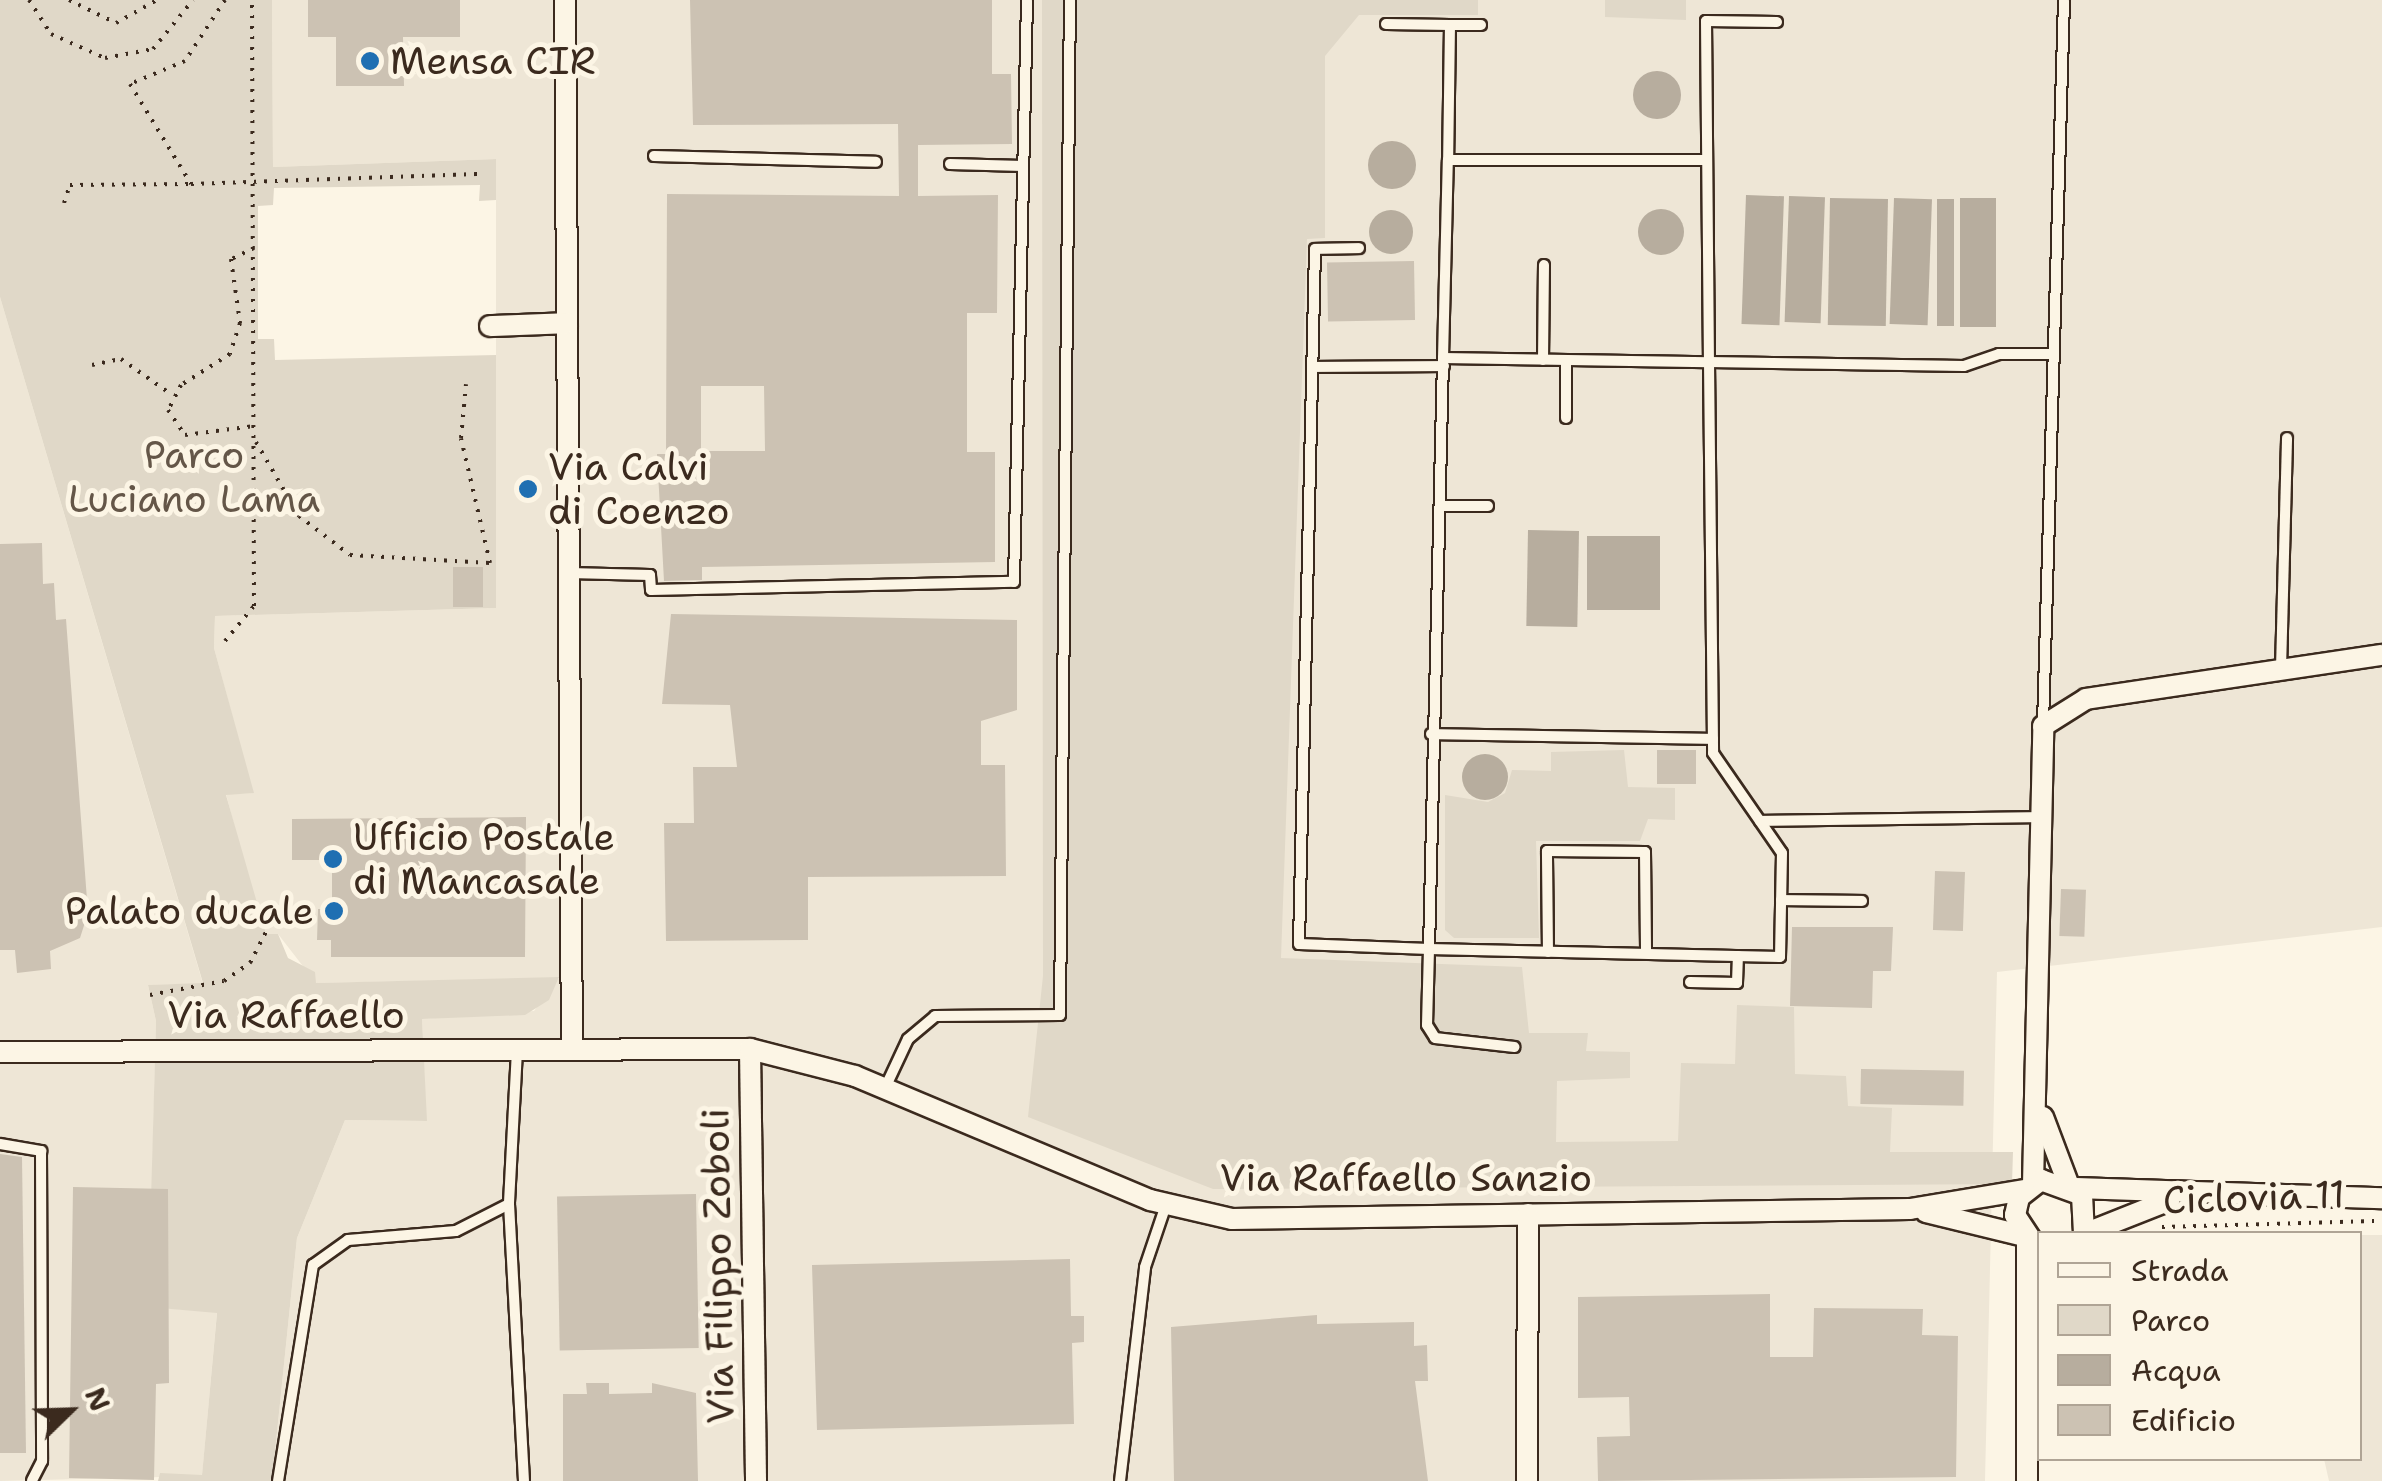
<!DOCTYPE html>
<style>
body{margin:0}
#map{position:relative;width:2382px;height:1481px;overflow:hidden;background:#fcf5e5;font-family:"Shantell Sans",sans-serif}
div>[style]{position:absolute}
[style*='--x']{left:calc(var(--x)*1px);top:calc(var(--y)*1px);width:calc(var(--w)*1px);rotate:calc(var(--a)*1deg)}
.built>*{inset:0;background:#eee6d6}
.green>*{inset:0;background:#e0d8c8}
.water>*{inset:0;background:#b7ad9e;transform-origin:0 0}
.round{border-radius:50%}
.building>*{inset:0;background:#ccc2b3;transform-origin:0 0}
.path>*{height:4px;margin-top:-2px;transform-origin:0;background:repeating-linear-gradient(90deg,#3b2a1e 0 2.5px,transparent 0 10.5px)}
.roads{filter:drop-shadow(2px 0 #3b2a1e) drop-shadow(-2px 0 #3b2a1e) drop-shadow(0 2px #3b2a1e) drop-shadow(0 -2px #3b2a1e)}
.service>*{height:10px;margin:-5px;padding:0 5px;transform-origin:5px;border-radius:5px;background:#fcf5e5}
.minor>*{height:20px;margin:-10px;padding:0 10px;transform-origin:10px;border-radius:10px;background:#fcf5e5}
.dots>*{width:28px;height:28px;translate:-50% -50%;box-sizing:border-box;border:5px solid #fcf5e5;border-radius:50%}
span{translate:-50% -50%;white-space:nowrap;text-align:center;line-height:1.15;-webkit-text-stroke:10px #fcf5e5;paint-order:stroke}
.poi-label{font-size:38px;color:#3b2a1e}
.left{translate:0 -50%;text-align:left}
.right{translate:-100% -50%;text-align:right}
.park-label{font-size:38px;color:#645648}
.street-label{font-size:38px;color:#3b2a1e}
.legend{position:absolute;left:2037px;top:1231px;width:325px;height:230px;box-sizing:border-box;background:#fcf5e5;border:2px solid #afa495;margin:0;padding:12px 18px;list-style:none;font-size:30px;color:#3b2a1e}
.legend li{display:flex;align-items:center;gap:20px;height:50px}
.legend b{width:50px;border:2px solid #afa495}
.north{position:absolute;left:20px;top:1361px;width:100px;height:100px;-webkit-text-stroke:8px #fcf5e5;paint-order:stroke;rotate:67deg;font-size:28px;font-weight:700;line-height:40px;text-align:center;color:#3b2a1e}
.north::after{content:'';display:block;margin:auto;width:35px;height:45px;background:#3b2a1e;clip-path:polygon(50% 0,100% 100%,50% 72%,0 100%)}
</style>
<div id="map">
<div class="built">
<div style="clip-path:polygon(272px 0,2382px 0,2382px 927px,1997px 972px,1985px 1481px,272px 1481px,297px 1238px,345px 1120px,426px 1121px,422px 1019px,534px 1011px,559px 978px,316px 983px,278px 934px,266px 935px,243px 859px,226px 794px,253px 793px,214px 648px,215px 616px,496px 608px,496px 159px,273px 167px)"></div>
<div style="clip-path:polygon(0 297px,203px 984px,148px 985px,156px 1021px,149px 1307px,217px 1312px,202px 1476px,0 1481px)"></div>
<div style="clip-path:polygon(2360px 1235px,2382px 1235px,2382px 1481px,2329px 1481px,2324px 1459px,2360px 1458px)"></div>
</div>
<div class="green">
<div style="clip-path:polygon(0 0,272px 0,273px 167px,496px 159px,496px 200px,479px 201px,480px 185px,274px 188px,273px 205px,258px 206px,258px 339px,274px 339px,275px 360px,496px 355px,496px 608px,215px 616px,214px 648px,254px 793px,226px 795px,266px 934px,278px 934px,288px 958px,315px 972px,316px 983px,559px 977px,549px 1000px,525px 1015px,422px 1019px,427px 1121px,345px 1120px,297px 1238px,272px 1481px,158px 1481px,160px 1473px,202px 1475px,217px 1313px,148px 1307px,156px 1021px,148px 985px,203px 983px,0 297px)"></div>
<div style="clip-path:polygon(1042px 0,1478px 0,1478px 15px,1359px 15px,1325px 56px,1325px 238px,1307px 239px,1281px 958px,1522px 967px,1529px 1033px,1588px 1033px,1586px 1051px,1630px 1052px,1630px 1078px,1557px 1081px,1556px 1142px,1678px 1141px,1681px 1063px,1735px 1064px,1737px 1005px,1794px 1007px,1795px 1074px,1846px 1076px,1848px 1106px,1892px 1108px,1890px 1152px,2013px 1152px,2012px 1184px,1213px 1189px,1028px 1117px,1043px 976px)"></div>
<div style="clip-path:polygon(1605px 0,1686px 0,1686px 20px,1605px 17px)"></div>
<div style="clip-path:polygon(1624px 750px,1628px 787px,1675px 788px,1675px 820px,1648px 819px,1640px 841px,1536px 841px,1539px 938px,1454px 938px,1445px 930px,1445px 795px,1488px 802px,1505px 793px,1512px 770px,1551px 771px,1551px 752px)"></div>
</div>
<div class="water">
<div class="round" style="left:1633px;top:71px;width:48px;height:48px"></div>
<div class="round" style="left:1368px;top:141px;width:48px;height:48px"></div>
<div style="left:1746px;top:195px;width:38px;height:129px;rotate:2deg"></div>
<div style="left:1789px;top:196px;width:36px;height:126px;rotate:2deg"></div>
<div style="left:1830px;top:198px;width:58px;height:127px;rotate:1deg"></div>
<div style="left:1894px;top:198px;width:38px;height:126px;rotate:2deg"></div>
<div style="left:1960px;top:198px;width:36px;height:129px"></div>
<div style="left:1937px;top:199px;width:17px;height:127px"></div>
<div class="round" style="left:1638px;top:209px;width:46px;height:46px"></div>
<div class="round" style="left:1369px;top:210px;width:44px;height:44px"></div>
<div style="left:1528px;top:530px;width:51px;height:96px;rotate:1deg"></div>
<div style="left:1587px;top:536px;width:73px;height:74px"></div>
<div class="round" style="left:1462px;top:754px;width:46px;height:46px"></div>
</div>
<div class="building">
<div style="clip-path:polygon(308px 0,460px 0,460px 37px,403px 37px,404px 86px,336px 86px,336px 37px,308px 37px)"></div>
<div style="clip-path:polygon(evenodd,690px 0,992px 0,992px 74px,1011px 74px,1012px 144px,918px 145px,918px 196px,998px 195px,997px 313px,967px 313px,967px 452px,995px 452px,995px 562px,702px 567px,702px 580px,664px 581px,657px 454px,666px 454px,667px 194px,899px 196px,898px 124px,693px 125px,690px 0,701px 386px,764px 386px,765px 451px,701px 451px,701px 386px)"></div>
<div style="left:1414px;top:261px;width:59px;height:87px;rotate:89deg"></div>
<div style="clip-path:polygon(42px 543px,43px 584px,54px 583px,56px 620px,66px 619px,88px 913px,80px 938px,50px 951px,51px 969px,17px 973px,15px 950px,0 950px,0 544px)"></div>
<div style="left:453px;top:567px;width:30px;height:40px"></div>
<div style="clip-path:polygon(671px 614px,1017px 620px,1017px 710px,981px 721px,981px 765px,1005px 765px,1006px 876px,808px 877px,808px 940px,666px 941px,664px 823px,694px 823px,693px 767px,737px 767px,730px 705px,662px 704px)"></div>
<div style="left:1657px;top:750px;width:39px;height:34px"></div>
<div style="clip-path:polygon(526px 817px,525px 957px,331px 957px,331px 940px,317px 940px,318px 909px,332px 909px,332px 860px,292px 860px,292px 819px)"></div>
<div style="left:1935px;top:871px;width:30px;height:59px;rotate:2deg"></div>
<div style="left:2061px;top:889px;width:25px;height:47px;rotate:2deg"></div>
<div style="clip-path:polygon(1792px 927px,1893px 927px,1891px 971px,1873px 971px,1872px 1008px,1790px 1006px)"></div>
<div style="left:1861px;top:1069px;width:103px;height:35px;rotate:1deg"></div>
<div style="clip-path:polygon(0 1154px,22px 1157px,26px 1453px,0 1453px)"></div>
<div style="clip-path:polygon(73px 1187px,168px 1189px,169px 1383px,156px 1384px,154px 1480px,69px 1478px)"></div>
<div style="left:696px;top:1194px;width:154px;height:139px;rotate:89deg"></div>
<div style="clip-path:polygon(1070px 1259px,1071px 1316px,1084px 1316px,1084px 1342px,1072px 1343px,1074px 1424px,817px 1430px,812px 1265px)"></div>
<div style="clip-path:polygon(1770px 1294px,1770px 1357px,1813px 1357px,1814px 1308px,1923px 1309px,1922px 1335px,1958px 1336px,1956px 1477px,1598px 1481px,1597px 1437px,1630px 1436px,1629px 1397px,1578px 1398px,1578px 1297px)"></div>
<div style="clip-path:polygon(1317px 1315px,1317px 1324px,1414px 1322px,1414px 1346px,1427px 1345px,1428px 1381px,1415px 1381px,1428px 1481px,1174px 1481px,1171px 1327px)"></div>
<div style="clip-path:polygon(586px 1383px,609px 1383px,609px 1394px,652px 1393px,652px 1383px,696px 1393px,698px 1481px,563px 1481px,563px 1394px,587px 1394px)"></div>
</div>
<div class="path">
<div style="--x:29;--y:0;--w:40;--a:57.1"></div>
<div style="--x:51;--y:34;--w:59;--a:24"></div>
<div style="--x:105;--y:58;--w:49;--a:-10.6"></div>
<div style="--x:153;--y:49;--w:63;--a:-50.8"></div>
<div style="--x:69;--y:0;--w:52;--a:26.1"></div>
<div style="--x:116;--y:23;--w:47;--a:-29.3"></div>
<div style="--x:225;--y:0;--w:73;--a:123.3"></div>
<div style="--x:185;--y:61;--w:60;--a:157.3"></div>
<div style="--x:130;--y:84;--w:117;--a:58.6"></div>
<div style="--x:191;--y:184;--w:293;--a:-2"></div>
<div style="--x:64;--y:203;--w:19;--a:-72"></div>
<div style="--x:70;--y:185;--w:121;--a:-0.5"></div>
<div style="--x:254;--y:248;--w:25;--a:154"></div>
<div style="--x:231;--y:259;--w:65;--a:82"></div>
<div style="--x:240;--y:323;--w:33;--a:108"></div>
<div style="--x:230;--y:354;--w:58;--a:147.7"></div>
<div style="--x:181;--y:385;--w:28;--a:117"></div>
<div style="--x:168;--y:410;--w:30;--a:56"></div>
<div style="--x:185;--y:435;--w:70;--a:-7.4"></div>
<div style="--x:92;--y:365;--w:30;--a:-12"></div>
<div style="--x:121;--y:359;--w:62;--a:35.2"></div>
<div style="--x:256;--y:442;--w:86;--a:59.8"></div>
<div style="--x:299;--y:516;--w:64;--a:37.4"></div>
<div style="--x:350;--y:555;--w:140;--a:3.3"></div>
<div style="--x:490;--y:563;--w:128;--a:-103.1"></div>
<div style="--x:461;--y:438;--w:54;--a:-84.7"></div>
<div style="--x:225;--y:641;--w:45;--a:-50.4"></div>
<div style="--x:254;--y:606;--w:606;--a:-90.19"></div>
<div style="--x:150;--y:995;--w:75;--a:-10.7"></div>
<div style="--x:224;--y:981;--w:32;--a:-35"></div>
<div style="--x:250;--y:963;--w:42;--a:-62.8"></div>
<div style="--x:2162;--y:1227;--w:220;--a:-1.6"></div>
</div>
<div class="roads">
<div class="service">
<div style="--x:1777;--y:22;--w:71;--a:-179.2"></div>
<div style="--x:1706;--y:21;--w:341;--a:89.5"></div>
<div style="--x:1709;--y:362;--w:391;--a:89.4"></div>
<div style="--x:1713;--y:753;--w:121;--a:55.4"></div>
<div style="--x:1782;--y:853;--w:104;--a:91.1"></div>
<div style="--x:1780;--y:957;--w:351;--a:-178.7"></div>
<div style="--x:1429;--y:949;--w:591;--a:-88.64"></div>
<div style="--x:1443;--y:358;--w:266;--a:0.9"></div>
<div style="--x:1709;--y:362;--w:255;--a:0.9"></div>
<div style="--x:1964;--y:366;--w:37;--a:-19"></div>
<div style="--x:1999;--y:354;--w:55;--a:0"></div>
<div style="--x:1386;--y:24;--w:64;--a:0.9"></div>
<div style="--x:1450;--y:25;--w:135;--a:90.8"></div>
<div style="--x:1450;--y:25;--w:31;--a:0"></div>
<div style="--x:654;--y:156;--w:222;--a:1.5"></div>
<div style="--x:950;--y:164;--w:73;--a:1.6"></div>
<div style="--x:1359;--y:248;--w:44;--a:178.7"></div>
<div style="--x:1315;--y:249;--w:695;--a:91.32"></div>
<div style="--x:1299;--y:944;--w:130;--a:2.2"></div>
<div style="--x:1429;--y:949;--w:76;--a:91.5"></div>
<div style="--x:1427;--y:1025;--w:15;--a:58"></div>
<div style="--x:1435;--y:1038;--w:80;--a:6.5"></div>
<div style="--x:1443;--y:358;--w:198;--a:-88.6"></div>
<div style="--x:1448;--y:160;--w:259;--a:0"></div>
<div style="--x:1543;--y:360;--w:95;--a:-89.4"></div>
<div style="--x:1313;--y:367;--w:131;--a:-0.4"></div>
<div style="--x:1566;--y:418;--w:58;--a:-90"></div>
<div style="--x:1441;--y:506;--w:47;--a:0"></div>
<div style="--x:569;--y:573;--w:81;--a:1.4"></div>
<div style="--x:650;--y:575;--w:15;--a:86"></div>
<div style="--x:651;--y:590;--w:363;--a:-1.3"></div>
<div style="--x:1014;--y:582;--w:582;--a:-88.72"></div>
<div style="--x:2281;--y:669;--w:231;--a:-88.5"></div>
<div style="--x:2043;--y:725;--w:725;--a:-88.34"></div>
<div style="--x:1431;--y:734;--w:282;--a:1"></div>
<div style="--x:1760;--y:821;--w:281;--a:-0.8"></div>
<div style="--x:1781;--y:900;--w:81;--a:0.7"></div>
<div style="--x:1548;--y:952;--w:101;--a:-90.6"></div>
<div style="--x:1547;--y:851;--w:98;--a:0.6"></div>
<div style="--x:1645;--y:852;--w:101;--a:89.4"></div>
<div style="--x:1690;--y:982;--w:47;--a:1.2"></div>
<div style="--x:1737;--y:983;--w:27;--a:-88"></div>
<div style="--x:517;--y:1050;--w:154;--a:93"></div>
<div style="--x:509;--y:1204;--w:277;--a:86.9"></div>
<div style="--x:885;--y:1088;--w:54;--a:-64.9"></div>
<div style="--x:908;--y:1039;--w:35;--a:-40"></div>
<div style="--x:935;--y:1016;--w:125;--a:-0.5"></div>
<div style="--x:1060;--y:1015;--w:1015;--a:-89.44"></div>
<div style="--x:0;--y:1144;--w:42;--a:9.7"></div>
<div style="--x:41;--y:1151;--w:310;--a:89.8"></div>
<div style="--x:42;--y:1461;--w:22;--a:117"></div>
<div style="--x:278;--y:1481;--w:219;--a:-80.8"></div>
<div style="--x:313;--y:1265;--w:43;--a:-35.5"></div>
<div style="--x:348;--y:1240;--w:108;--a:-4.8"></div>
<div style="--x:456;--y:1231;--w:59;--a:-27"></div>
<div style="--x:1120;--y:1481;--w:215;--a:-83.3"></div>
<div style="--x:1145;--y:1267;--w:65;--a:-71.3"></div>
</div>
<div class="minor">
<div style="--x:565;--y:0;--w:1048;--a:89.62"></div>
<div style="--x:490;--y:326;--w:77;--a:-2.2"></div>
<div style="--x:750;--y:1049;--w:432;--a:89.2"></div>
<div style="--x:0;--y:1052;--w:750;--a:-0.23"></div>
<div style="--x:750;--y:1049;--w:108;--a:14.4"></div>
<div style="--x:855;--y:1076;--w:320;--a:22.8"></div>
<div style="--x:1150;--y:1200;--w:84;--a:13"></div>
<div style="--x:1232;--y:1219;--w:678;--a:-0.85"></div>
<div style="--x:1910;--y:1209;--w:117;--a:-9.4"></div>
<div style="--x:2043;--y:1117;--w:71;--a:69.3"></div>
<div style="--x:2033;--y:1184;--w:458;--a:-88.7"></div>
<div style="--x:2043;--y:726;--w:51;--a:-32.1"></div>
<div style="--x:2086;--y:699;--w:299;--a:-8.5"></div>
<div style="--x:2076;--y:1188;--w:306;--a:1.9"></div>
<div style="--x:1926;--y:1212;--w:97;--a:13.7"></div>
<div style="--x:2084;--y:1234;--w:92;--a:-21.6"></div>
<div style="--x:2038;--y:1250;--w:42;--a:-123.3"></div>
<div style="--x:2015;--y:1215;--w:18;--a:-77"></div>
<div style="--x:2019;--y:1197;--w:28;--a:-38"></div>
<div style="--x:2041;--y:1180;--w:44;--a:20.1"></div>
<div style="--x:2082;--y:1195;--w:39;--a:87"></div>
<div style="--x:1527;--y:1481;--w:267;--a:-89.8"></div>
<div style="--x:2027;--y:1481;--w:237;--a:-90"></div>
</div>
</div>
<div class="dots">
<div style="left:370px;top:61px;background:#1f6fb2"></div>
<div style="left:528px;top:489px;background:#1f6fb2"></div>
<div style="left:333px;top:859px;background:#1f6fb2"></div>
<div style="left:334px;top:911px;background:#1f6fb2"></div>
</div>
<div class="poi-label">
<span class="left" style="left:390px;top:61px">Mensa CIR</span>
<span class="left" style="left:548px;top:489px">Via Calvi<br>di Coenzo</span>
<span class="left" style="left:353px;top:859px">Ufficio Postale<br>di Mancasale</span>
<span class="right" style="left:314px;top:911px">Palato ducale</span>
</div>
<div class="park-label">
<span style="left:194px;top:477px">Parco<br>Luciano Lama</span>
</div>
<div class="street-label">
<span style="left:286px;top:1015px">Via Raffaello</span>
<span style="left:1406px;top:1178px">Via Raffaello Sanzio</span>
<span style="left:2254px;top:1197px;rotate:-2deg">Ciclovia 11</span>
<span style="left:718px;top:1266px;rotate:-91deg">Via Filippo Zoboli</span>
</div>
<ul class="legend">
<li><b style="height:12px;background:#fcf5e5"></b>Strada</li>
<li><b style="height:28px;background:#e0d8c8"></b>Parco</li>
<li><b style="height:28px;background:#b7ad9e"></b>Acqua</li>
<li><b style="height:28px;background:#ccc2b3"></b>Edificio</li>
</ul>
<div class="north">N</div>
</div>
